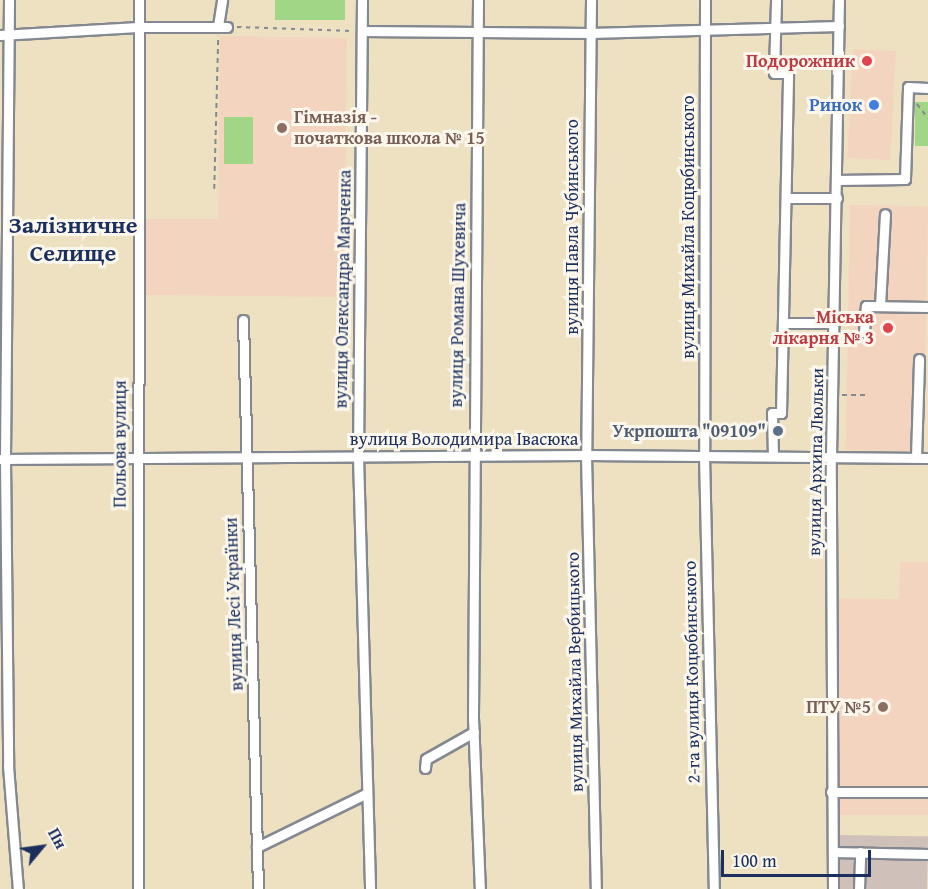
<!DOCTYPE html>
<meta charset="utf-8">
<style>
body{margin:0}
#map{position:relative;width:928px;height:889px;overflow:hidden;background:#eee1c2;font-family:"Gentium Book Plus",serif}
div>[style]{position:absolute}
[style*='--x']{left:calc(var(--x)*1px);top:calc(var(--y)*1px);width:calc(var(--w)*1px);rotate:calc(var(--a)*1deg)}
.built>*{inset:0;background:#f3d4be;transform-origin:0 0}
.industrial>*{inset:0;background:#cfc0ba;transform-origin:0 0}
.green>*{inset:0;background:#a2d687;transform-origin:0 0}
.path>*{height:1.5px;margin-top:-0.75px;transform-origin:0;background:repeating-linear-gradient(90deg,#848890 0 4.5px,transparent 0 9px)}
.roads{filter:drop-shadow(2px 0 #848890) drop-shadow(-2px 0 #848890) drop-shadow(0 2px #848890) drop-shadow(0 -2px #848890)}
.minor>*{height:9px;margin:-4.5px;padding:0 4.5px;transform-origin:4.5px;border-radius:4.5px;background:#fff}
.dots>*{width:16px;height:16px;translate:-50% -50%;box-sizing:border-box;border:3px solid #fbf7ec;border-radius:50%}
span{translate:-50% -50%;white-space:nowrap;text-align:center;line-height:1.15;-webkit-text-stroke:6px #fbf7ec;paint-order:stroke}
.health-label{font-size:18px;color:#be3a42;font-weight:700}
.right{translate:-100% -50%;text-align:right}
.shop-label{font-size:18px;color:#366cbe;font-weight:700}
.education-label{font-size:18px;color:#785e54;font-weight:700}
.left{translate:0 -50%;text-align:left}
.street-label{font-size:18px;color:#1b2f5e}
.service-label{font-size:18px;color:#4e5e75;font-weight:700}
.district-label{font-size:24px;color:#1b2f5e;font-weight:700}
.north{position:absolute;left:12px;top:817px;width:60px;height:60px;-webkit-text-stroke:4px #fbf7ec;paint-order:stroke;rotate:61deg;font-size:16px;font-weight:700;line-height:24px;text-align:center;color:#1b2f5e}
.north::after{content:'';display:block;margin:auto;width:21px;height:27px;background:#1b2f5e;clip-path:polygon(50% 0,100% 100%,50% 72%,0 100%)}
.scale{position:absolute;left:721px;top:850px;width:150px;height:27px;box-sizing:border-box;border:3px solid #1b2f5e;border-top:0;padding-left:8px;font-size:18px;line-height:21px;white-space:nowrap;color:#1b2f5e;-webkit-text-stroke:4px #fbf7ec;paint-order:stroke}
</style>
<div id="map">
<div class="built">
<div style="clip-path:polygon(220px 36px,347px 38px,344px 297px,146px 295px,146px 219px,218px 219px)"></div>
<div style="left:853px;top:49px;width:43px;height:109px;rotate:3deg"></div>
<div style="left:850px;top:205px;width:78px;height:245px;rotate:1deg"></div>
<div style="clip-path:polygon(900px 562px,928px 562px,928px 815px,838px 815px,837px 598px,899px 599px)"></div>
</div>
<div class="industrial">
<div style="left:840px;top:835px;width:88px;height:54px;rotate:1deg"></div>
</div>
<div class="green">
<div style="left:275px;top:0;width:70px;height:20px"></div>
<div style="left:915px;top:102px;width:13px;height:44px"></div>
<div style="left:224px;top:117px;width:29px;height:47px"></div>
</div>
<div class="path">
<div style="--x:237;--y:27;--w:115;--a:2"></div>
<div style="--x:917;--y:104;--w:18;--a:52"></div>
<div style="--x:214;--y:189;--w:153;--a:-88.5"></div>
<div style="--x:842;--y:395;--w:27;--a:0"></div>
</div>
<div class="roads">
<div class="minor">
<div style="--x:9;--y:0;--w:459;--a:90.5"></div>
<div style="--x:5;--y:459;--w:307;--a:89.4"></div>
<div style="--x:8;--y:766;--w:123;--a:85.4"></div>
<div style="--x:362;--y:0;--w:456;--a:90.5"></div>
<div style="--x:358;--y:456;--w:433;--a:88.4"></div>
<div style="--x:478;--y:0;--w:718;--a:90.4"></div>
<div style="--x:473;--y:718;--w:171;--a:87.7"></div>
<div style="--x:591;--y:0;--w:455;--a:90.6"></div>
<div style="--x:586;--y:455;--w:434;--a:88.7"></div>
<div style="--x:705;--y:0;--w:455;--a:90.1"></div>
<div style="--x:704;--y:455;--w:434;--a:88.7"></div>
<div style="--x:218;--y:26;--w:26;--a:-81"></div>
<div style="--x:362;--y:31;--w:228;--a:0.5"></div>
<div style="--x:590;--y:33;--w:249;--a:-1.6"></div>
<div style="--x:0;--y:35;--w:138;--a:-3.3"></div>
<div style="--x:138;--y:27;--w:89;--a:0"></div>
<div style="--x:837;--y:180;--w:68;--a:-0.8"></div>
<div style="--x:905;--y:179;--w:92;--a:-88.1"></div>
<div style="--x:908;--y:87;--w:20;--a:3"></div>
<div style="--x:786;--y:198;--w:51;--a:0"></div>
<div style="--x:880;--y:306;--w:92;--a:-86.9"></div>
<div style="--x:243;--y:320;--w:569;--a:88.49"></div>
<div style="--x:784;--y:323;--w:50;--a:0"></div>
<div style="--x:864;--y:332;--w:26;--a:-86"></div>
<div style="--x:866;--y:306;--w:62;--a:0.9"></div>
<div style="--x:773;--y:456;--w:43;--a:-91.3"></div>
<div style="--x:772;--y:413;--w:9;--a:0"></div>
<div style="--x:781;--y:413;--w:340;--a:-88.8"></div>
<div style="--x:788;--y:73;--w:14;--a:180"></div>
<div style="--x:774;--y:73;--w:73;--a:-88.4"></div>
<div style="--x:916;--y:457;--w:98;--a:-88.2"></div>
<div style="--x:0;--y:459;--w:586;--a:-0.39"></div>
<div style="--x:586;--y:455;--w:342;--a:0.5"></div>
<div style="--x:425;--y:768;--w:9;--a:-84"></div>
<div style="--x:426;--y:759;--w:55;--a:-29.4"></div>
<div style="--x:831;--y:792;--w:97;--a:0"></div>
<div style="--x:257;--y:847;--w:120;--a:-26.1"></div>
<div style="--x:833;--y:852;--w:95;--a:1.2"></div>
<div style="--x:138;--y:889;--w:889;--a:-89.94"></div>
<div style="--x:833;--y:889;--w:433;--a:-90.3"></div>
<div style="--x:831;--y:456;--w:456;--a:-89"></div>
<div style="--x:859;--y:889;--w:37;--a:-88"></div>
</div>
</div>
<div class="dots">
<div style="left:867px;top:61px;background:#e0444e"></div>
<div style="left:874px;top:105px;background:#3f7fe0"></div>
<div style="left:282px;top:128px;background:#8d6e63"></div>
<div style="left:888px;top:328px;background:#e0444e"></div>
<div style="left:778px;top:431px;background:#5c6f8a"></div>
<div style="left:883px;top:707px;background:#8d6e63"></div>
</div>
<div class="health-label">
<span class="right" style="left:855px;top:61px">Подорожник</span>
<span class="right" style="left:874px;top:328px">Міська<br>лікарня № 3</span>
</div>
<div class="shop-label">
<span class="right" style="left:862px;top:105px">Ринок</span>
</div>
<div class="education-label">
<span class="left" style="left:294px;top:128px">Гімназія -<br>початкова школа № 15</span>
<span class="right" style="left:871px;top:707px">ПТУ №5</span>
</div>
<div class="street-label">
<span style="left:572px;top:227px;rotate:-90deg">вулиця Павла Чубинського</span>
<span style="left:688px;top:227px;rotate:-90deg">вулиця Михайла Коцюбинського</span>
<span style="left:343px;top:289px;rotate:-89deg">вулиця Олександра Марченка</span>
<span style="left:458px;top:305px;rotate:-89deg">вулиця Романа Шухевича</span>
<span style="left:464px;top:439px">вулиця Володимира Івасюка</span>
<span style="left:120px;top:444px;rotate:-90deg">Польова вулиця</span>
<span style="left:816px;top:462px;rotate:-89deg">вулиця Архипа Люльки</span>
<span style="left:234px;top:604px;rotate:-92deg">вулиця Лесі Українки</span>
<span style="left:575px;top:672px;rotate:-91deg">вулиця Михайла Вербицького</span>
<span style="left:692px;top:672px;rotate:-91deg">2-га вулиця Коцюбинського</span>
</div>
<div class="service-label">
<span class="right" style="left:766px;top:431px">Укрпошта "09109"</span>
</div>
<div class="district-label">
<span style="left:73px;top:239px">Залізничне<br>Селище</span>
</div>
<div class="north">Пн</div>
<div class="scale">100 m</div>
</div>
